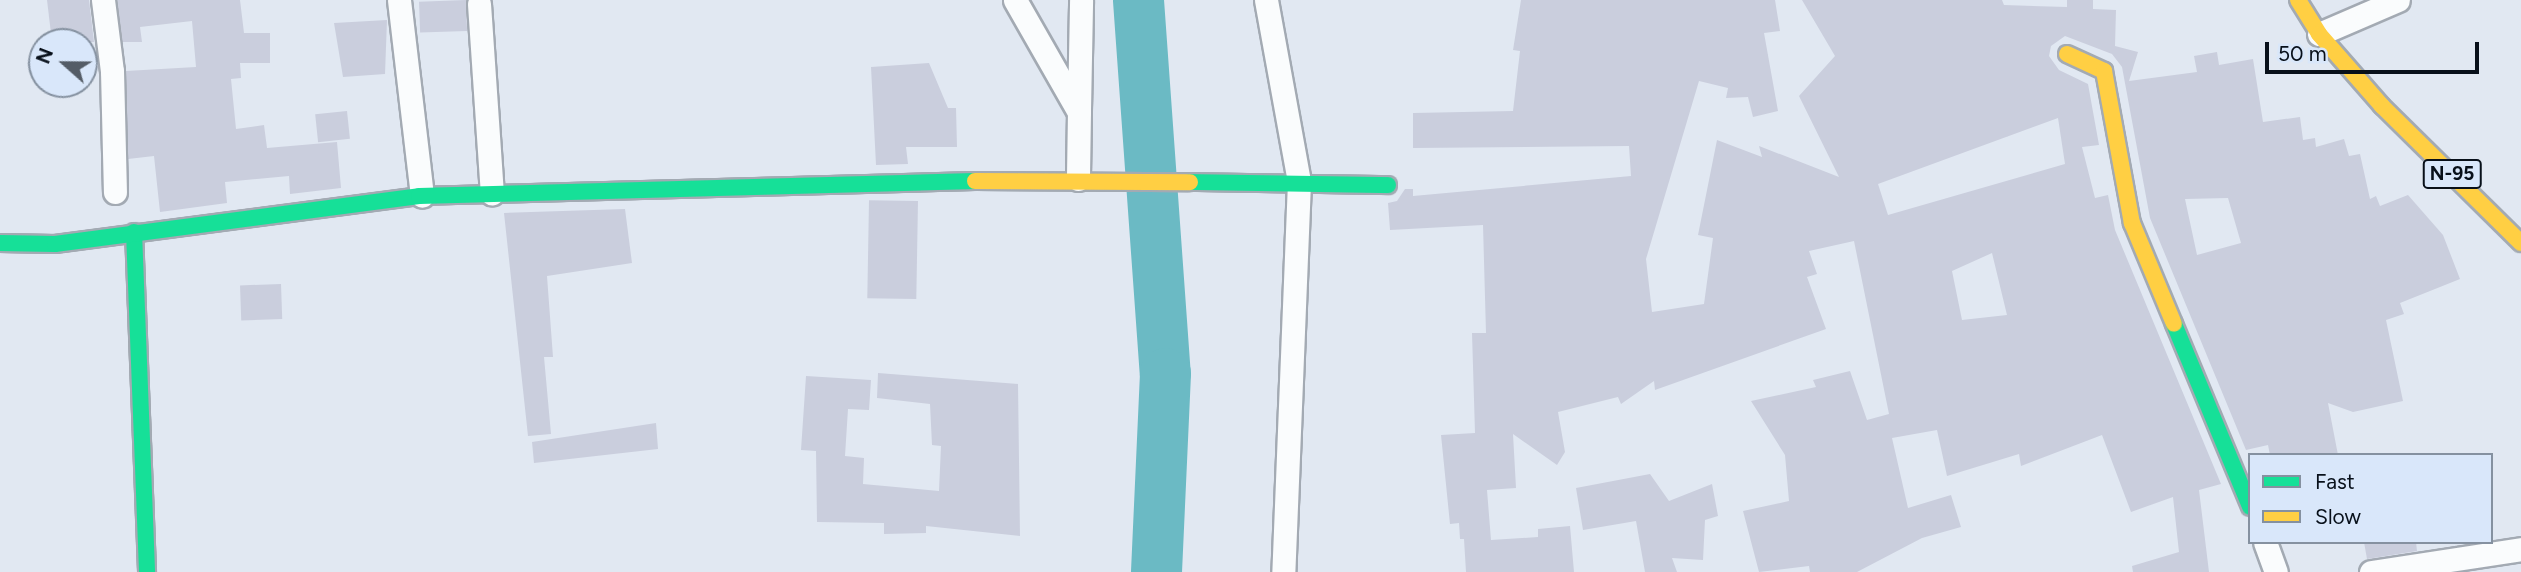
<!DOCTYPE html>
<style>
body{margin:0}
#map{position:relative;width:2521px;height:572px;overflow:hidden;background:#e1e8f2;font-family:Figtree,sans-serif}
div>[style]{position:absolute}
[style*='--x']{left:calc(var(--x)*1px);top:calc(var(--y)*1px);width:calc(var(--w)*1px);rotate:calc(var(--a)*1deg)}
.river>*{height:51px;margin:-25.5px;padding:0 25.5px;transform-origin:25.5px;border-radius:25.5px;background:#6bbac4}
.building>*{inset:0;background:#cacedd;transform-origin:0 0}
.roads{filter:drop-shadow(2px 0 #a3aab3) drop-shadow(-2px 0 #a3aab3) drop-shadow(0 2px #a3aab3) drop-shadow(0 -2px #a3aab3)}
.street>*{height:23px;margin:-11.5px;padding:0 11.5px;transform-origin:11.5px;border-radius:11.5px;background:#fafcfd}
.fast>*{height:16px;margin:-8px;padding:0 8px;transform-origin:8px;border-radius:8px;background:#16e098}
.slow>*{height:16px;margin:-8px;padding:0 8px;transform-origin:8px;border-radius:8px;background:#ffcf43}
span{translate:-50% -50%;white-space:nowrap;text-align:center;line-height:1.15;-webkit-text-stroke:7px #d9e7fa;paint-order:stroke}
.shield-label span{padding:2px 5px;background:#d9e7fa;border:2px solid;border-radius:5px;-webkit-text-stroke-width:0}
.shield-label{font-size:19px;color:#08101a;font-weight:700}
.legend{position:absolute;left:2248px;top:453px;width:245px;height:91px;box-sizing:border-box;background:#d9e7fa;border:2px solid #8591a0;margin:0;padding:9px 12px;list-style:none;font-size:21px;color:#08101a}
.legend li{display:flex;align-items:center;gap:14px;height:35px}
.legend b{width:35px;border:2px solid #8591a0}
.north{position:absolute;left:28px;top:28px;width:70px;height:70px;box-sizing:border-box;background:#d9e7fa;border:2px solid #8591a0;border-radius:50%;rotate:291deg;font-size:19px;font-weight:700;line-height:28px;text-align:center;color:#08101a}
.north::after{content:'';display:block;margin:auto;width:24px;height:32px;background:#545c66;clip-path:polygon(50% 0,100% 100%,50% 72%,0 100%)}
.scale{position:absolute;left:2265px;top:42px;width:214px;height:32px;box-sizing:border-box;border:4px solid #08101a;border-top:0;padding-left:9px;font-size:21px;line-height:24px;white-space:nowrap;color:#08101a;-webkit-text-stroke:5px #d9e7fa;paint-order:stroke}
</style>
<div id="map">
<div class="river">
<div style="--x:1138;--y:0;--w:374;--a:85.9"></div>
<div style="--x:1165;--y:373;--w:199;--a:92.6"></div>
</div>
<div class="building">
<div style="clip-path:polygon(47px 0,89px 0,94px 42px,52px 42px)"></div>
<div style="clip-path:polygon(117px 0,240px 0,244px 33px,270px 33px,270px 63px,240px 63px,241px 78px,231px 79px,236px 129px,264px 125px,267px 148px,337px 142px,341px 188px,290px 194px,289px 176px,225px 182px,227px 203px,160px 212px,154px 156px,128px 159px,126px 71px,196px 67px,192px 21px,140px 27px,142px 42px,122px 42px)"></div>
<div style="left:466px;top:0;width:31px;height:47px;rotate:88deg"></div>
<div style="clip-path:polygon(evenodd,1521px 0,1775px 0,1780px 31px,1764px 33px,1778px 111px,1753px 117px,1748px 97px,1726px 98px,1728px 88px,1699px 81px,1646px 259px,1652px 312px,1704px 304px,1713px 238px,1698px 235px,1717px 140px,1762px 157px,1759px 146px,1839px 177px,1799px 96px,1835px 56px,1802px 0,2002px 0,2004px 5px,2067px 7px,2067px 0,2093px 0,2093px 9px,2116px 10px,2115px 46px,2138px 52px,2129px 81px,2197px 72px,2194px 56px,2217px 52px,2219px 65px,2253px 59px,2263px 122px,2300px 117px,2303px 140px,2315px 138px,2316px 147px,2344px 139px,2349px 156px,2360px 154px,2370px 199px,2376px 196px,2380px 206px,2408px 195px,2443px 235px,2460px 279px,2400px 303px,2404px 314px,2386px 320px,2403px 401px,2353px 412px,2328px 403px,2338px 455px,2270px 455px,2268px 445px,2246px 450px,2150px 218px,2122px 67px,2112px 54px,2065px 36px,2051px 46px,2049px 56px,2059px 70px,2088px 84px,2099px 145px,2082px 147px,2095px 198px,2108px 195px,2115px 230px,2221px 484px,2199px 490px,2209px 572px,2133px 572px,2132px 566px,2179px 552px,2173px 497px,2131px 512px,2102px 435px,2021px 466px,2019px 454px,1947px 476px,1937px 430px,1892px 438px,1908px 508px,1951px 495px,1961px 527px,1922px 538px,1857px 572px,1810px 572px,1809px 566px,1759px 572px,1743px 511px,1789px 501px,1785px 455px,1751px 401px,1816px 387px,1813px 380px,1850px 371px,1867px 420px,1889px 414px,1854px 241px,1809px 251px,1817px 274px,1807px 277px,1826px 329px,1655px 390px,1654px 381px,1621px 404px,1618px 397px,1558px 412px,1565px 452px,1557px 465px,1513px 434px,1516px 488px,1487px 490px,1491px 540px,1538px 537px,1538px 529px,1570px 526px,1574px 572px,1466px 572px,1464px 539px,1460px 539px,1459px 523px,1450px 524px,1441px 435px,1475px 433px,1472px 333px,1486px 333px,1483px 225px,1390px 230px,1388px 203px,1397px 201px,1405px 189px,1413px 189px,1413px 196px,1631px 176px,1629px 146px,1413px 148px,1413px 113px,1513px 111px,1520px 51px,1513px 50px,1521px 0,2058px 118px,2065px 164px,1888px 215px,1878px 184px,2058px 118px,1521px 0,2228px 198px,2241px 243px,2197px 255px,2185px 199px,2228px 198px,1521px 0,1992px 253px,2007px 315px,1962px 320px,1952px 271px,1992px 253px)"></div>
<div style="clip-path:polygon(387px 20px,385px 74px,343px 77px,334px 23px)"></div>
<div style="clip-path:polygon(929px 63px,948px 108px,956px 108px,957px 147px,906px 147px,908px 164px,876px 165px,871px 67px)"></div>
<div style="left:347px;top:111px;width:28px;height:32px;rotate:84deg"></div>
<div style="left:918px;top:201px;width:98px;height:49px;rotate:91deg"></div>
<div style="clip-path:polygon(625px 209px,632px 263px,547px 276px,553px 357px,544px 357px,551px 434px,528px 436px,504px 213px)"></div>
<div style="left:281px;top:284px;width:35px;height:41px;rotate:88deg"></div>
<div style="clip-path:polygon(878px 373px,1018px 384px,1020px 536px,926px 526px,926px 533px,884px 534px,884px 523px,817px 522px,816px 451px,801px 450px,806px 376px,871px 380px,869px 410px,848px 409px,845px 456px,864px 458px,863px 484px,939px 491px,941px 446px,932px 445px,930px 404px,877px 398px)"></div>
<div style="clip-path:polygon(656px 423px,658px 449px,534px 463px,532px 442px)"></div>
<div style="clip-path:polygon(1650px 474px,1669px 501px,1712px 484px,1718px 516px,1705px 520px,1703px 560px,1672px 558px,1677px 572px,1645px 572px,1636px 521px,1583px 530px,1576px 488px)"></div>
<div style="clip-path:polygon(2364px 542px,2416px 542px,2417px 551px,2367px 559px)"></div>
</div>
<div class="roads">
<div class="street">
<div style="--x:103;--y:0;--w:72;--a:82.8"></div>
<div style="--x:112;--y:71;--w:121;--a:88.6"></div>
<div style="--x:399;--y:0;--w:197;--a:83.3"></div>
<div style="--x:1015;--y:0;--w:129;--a:60.3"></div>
<div style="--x:1079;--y:112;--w:67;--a:90.9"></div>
<div style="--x:1266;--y:0;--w:185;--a:79.7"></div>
<div style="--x:1299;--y:182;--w:390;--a:92.3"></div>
<div style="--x:479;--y:4;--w:190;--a:86.1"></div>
<div style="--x:2319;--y:34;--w:86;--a:-23.3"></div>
<div style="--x:1079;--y:109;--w:109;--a:-88.9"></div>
<div style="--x:2265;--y:542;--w:32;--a:70"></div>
<div style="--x:2371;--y:572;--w:152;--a:-8.7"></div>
</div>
<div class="fast">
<div style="--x:1190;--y:182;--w:198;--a:0.9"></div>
<div style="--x:134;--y:232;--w:340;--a:87.8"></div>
<div style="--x:0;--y:243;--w:55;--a:1"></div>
<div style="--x:55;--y:244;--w:367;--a:-7.5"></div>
<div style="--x:419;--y:196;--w:556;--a:-1.55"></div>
<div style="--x:2174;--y:324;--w:198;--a:67.4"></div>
</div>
<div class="slow">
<div style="--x:2298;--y:0;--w:40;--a:58"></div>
<div style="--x:2319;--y:34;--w:96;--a:48.8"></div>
<div style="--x:2382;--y:106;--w:195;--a:44.6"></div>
<div style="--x:2067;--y:54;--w:41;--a:24.7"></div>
<div style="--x:2104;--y:71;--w:155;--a:79.6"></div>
<div style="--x:2132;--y:223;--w:109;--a:67.4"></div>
<div style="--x:975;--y:181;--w:215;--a:0.3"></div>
</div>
</div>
<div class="shield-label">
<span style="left:2452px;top:174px">N-95</span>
</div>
<ul class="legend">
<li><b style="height:9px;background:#16e098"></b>Fast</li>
<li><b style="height:9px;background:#ffcf43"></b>Slow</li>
</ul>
<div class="north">N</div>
<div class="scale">50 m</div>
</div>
